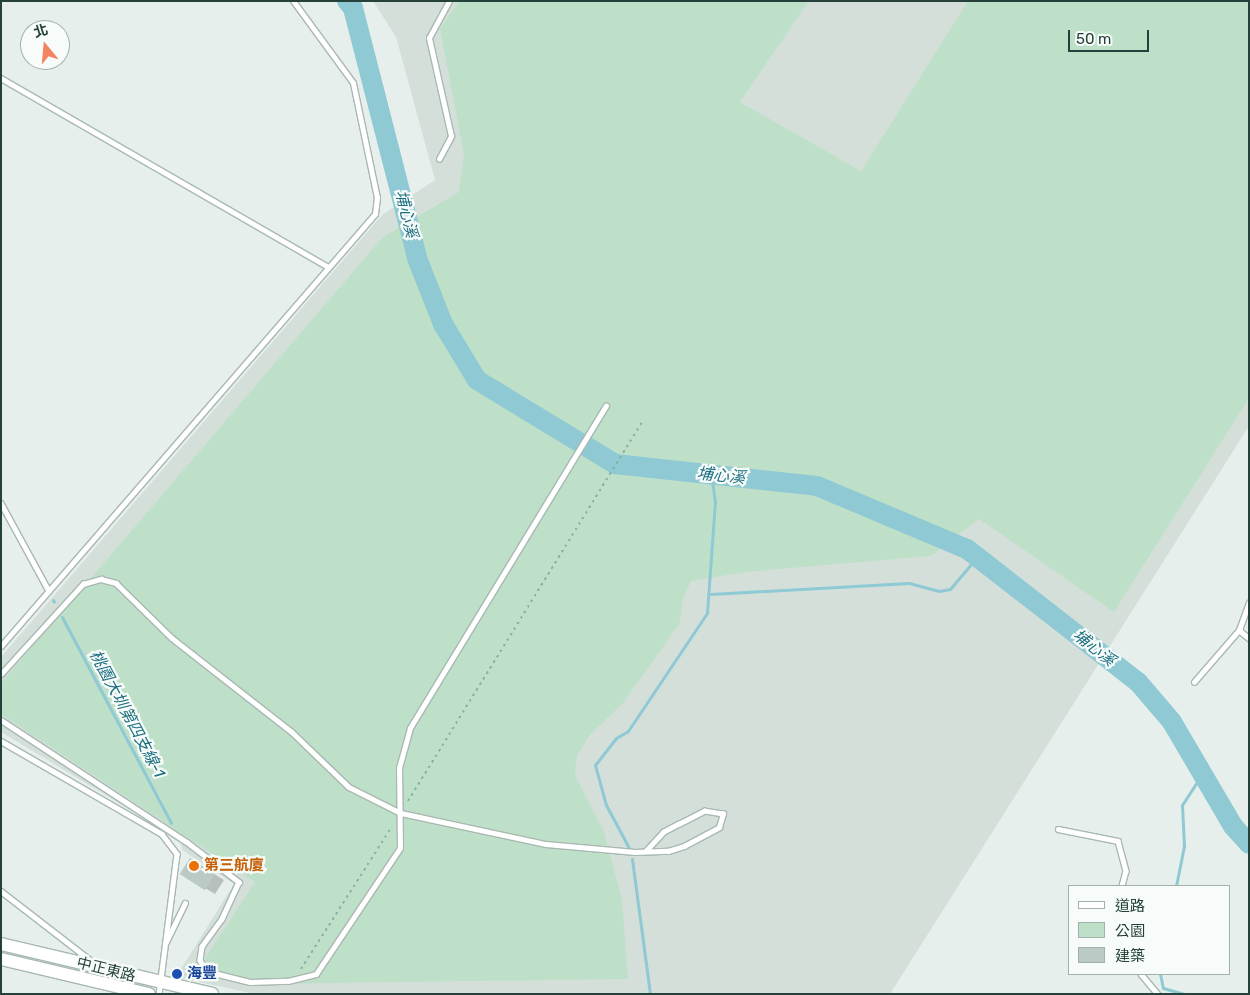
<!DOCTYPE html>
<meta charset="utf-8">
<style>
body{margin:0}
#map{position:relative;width:1250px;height:995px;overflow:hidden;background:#e6efeb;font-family:Rubik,"Noto Sans TC",sans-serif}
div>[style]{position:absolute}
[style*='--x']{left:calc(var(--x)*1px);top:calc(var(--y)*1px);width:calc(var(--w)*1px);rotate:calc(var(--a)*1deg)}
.built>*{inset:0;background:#d4dfda}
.green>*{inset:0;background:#bfe0c8}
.shadow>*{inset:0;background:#0003}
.stream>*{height:3px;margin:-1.5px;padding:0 1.5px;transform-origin:1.5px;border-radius:1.5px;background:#8ec9d4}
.river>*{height:20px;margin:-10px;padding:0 10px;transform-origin:10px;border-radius:10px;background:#8ec9d4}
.building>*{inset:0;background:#bbcac4;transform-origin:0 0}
.path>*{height:2px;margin-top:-1px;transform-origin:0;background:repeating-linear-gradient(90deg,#86b3a5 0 2.5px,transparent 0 6.5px)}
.roads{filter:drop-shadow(1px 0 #a8b8b2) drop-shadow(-1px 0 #a8b8b2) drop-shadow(0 1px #a8b8b2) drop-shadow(0 -1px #a8b8b2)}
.service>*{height:4.5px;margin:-2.25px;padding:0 2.25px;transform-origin:2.25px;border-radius:2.25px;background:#fff}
.secondary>*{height:12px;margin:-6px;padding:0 6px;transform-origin:6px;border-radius:6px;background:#fff}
.dots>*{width:14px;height:14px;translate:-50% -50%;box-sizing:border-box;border:2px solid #f7fbf9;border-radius:50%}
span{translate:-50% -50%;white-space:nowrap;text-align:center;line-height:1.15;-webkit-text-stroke:4.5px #f7fbf9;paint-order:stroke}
.food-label{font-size:15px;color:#c56008;font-weight:700}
.left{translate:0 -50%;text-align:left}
.street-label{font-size:15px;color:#24423a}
.transit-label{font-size:15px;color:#164399;font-weight:700}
.water-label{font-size:16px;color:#1c6f80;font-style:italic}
.frame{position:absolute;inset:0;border:2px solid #24423a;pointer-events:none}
.legend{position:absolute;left:1068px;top:885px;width:162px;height:90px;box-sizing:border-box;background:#f7fbf9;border:1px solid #a3b1ad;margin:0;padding:6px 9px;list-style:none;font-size:15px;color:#24423a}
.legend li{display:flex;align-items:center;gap:10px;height:25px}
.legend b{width:25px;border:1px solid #a3b1ad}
.north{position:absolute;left:20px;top:20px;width:50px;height:50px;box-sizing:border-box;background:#f7fbf9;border:1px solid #a3b1ad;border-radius:50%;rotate:343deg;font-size:14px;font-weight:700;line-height:20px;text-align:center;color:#24423a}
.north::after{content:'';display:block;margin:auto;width:18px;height:22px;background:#f4845f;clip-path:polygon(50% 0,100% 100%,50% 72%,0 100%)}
.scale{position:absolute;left:1068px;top:30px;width:81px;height:22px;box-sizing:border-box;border:2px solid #24423a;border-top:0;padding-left:6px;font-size:15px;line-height:18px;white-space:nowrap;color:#24423a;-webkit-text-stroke:4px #f7fbf9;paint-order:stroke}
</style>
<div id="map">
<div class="built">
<div style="clip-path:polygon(373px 1px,1249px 1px,1249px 426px,890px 994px,255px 994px,176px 977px,234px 884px,182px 850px,180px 840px,1px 732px,1px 657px,382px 215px,435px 180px,396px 37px)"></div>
</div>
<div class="green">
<div style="clip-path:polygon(459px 1px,809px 1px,740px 102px,861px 171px,968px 1px,1249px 1px,1249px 398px,1114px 612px,979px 519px,931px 556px,746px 572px,691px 581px,682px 601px,680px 623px,623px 703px,589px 736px,577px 756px,575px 775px,604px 832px,622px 900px,628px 979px,262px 984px,200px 966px,255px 882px,1px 714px,1px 683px,383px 237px,459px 192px,464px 155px,440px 29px)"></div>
</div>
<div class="shadow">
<div style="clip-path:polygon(200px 865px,224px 880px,215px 894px,182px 874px)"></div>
</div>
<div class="stream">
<div style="--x:1;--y:508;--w:9;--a:63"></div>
<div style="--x:711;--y:594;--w:198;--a:-3.2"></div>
<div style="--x:909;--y:583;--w:31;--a:15"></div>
<div style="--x:939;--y:591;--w:11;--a:-10"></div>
<div style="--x:950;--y:589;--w:42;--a:-49.8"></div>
<div style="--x:53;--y:600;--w:2;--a:63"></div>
<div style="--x:62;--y:617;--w:233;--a:62.1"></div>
<div style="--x:629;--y:848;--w:49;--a:-118.1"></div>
<div style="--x:606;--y:805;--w:41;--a:-105.4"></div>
<div style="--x:595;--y:765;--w:34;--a:-52"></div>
<div style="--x:616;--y:738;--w:14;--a:-30"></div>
<div style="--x:628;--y:731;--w:142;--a:-56.2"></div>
<div style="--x:707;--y:613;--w:111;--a:-85.9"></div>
<div style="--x:715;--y:502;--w:27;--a:-98"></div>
<div style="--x:632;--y:859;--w:136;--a:82.4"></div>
<div style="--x:1176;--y:886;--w:41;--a:-78.7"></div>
<div style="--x:1184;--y:846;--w:41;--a:-92.8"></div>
<div style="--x:1182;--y:805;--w:37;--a:-57"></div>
<div style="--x:1160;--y:974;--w:14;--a:78"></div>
<div style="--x:1163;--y:988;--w:22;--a:16"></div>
</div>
<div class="river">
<div style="--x:347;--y:1;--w:9;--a:49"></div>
<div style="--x:353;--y:8;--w:258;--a:75.6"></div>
<div style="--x:417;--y:258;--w:71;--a:68.5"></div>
<div style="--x:443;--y:324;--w:66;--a:58.7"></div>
<div style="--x:477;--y:380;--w:162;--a:31.3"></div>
<div style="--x:615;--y:464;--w:203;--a:6.2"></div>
<div style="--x:817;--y:486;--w:163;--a:22.8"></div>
<div style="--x:967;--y:549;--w:217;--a:37.9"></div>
<div style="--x:1138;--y:682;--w:52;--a:49.6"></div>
<div style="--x:1172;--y:722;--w:121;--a:59.6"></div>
<div style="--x:1233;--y:826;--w:24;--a:48"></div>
</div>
<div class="building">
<div style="left:190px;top:858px;width:30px;height:19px;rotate:33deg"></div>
</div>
<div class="path">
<div style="--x:408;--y:801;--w:445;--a:-58.3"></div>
<div style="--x:301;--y:969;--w:169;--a:-57.5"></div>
</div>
<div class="roads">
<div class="service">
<div style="--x:1;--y:78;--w:378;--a:30"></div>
<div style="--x:439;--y:159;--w:26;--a:-62"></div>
<div style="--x:451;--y:136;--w:100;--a:-102.7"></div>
<div style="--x:429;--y:38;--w:42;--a:-61.6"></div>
<div style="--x:1;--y:503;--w:100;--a:61.4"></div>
<div style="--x:1239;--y:630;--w:13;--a:39"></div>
<div style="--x:1;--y:646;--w:571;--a:-49.12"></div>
<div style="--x:375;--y:214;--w:16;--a:-83"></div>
<div style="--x:377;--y:198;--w:117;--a:-101.8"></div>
<div style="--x:353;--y:83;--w:102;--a:-126.2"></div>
<div style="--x:1;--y:674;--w:122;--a:-47.7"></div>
<div style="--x:83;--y:584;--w:19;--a:-16"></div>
<div style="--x:101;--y:579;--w:16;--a:15"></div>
<div style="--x:116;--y:583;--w:78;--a:44.5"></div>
<div style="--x:172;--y:638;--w:152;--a:38.1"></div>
<div style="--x:292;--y:732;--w:79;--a:44"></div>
<div style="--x:349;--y:787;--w:58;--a:26.6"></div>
<div style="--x:401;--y:813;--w:148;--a:12.1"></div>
<div style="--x:546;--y:844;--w:89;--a:5.1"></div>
<div style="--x:635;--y:852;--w:33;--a:-2"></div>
<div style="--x:668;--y:851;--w:17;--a:-17"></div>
<div style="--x:684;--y:846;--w:40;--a:-28"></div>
<div style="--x:719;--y:827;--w:14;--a:-73"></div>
<div style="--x:723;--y:814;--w:18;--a:-171"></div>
<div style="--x:705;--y:811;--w:29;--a:153"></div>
<div style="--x:679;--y:824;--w:17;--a:152"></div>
<div style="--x:664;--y:832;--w:26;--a:133"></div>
<div style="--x:1194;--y:682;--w:69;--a:-49.1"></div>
<div style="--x:1239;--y:630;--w:29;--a:-70"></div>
<div style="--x:1;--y:720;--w:222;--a:33.3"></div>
<div style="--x:187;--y:842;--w:66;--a:37.6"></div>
<div style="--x:239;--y:882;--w:41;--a:114.7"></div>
<div style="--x:222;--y:919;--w:34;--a:126"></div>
<div style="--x:202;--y:947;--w:13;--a:99"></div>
<div style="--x:200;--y:960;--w:13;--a:61"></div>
<div style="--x:206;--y:971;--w:45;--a:14"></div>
<div style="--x:250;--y:982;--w:38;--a:-2"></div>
<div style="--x:288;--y:981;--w:29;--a:-14"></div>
<div style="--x:316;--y:974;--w:151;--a:-56.3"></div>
<div style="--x:400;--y:848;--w:80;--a:-90.7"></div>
<div style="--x:399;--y:768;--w:41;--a:-74.6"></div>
<div style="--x:410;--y:728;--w:377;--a:-58.7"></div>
<div style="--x:1;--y:741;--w:186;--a:30"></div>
<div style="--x:162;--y:834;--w:25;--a:53"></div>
<div style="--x:177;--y:854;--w:141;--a:97.3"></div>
<div style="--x:1058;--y:829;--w:61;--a:11.3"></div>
<div style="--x:1118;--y:841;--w:31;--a:75"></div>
<div style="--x:1126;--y:871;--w:16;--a:105"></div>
<div style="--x:1;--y:891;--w:116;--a:37.7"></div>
<div style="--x:166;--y:942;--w:43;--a:-64"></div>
<div style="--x:1141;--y:974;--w:26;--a:50"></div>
</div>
<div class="secondary">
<div style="--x:1;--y:944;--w:217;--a:13.3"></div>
<div style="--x:1;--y:959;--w:152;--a:13.3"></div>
</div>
</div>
<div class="dots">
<div style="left:194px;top:866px;background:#e8710a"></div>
<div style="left:177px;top:974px;background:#1a4fb4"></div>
</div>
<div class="food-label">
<span class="left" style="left:204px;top:866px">第三航廈</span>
</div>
<div class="street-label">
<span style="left:106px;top:970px;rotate:14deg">中正東路</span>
</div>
<div class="transit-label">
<span class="left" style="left:187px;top:974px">海豐</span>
</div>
<div class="water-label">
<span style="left:406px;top:214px;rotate:76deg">埔心溪</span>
<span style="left:721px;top:476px;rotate:6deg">埔心溪</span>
<span style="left:1094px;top:648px;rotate:38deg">埔心溪</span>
<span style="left:127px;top:714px;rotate:62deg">桃園大圳第四支線-1</span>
</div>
<div class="frame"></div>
<ul class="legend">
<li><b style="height:6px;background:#fff"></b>道路</li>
<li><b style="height:14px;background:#bfe0c8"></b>公園</li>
<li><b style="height:14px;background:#bbcac4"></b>建築</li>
</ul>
<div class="north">北</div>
<div class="scale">50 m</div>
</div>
